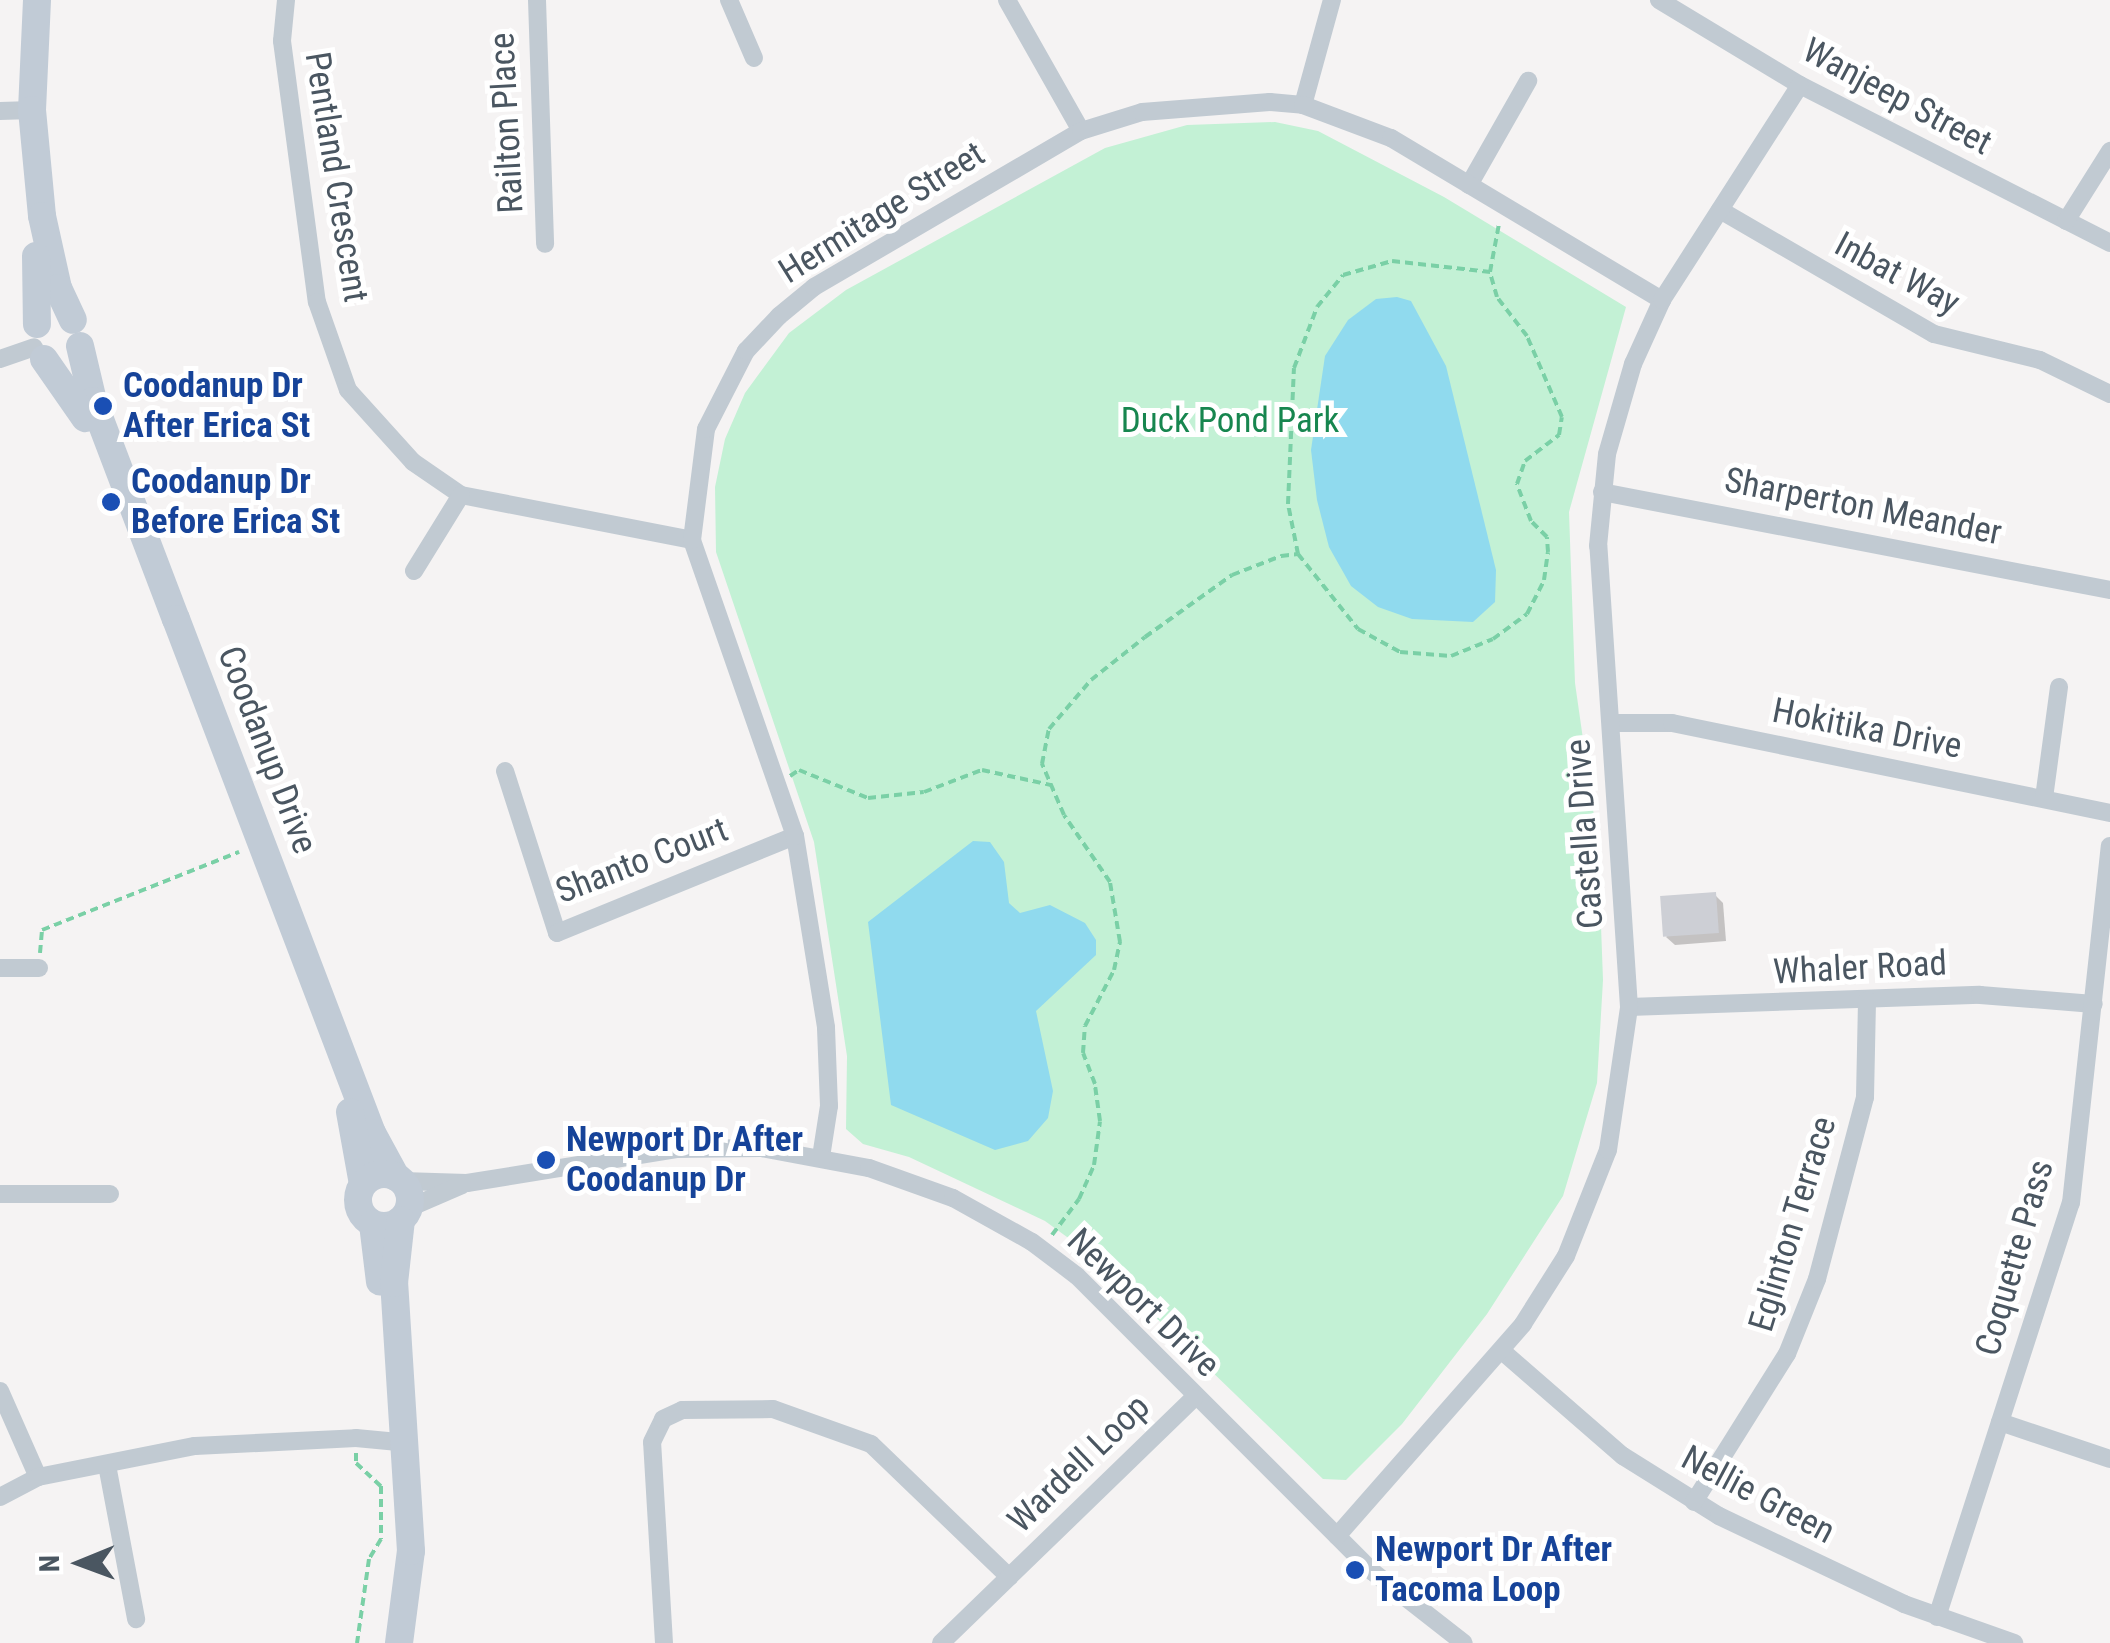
<!DOCTYPE html>
<style>
body{margin:0}
#map{position:relative;width:2110px;height:1643px;overflow:hidden;background:#f5f3f3;font-family:"Roboto Condensed",sans-serif}
div>[style]{position:absolute}
[style*='--x']{left:calc(var(--x)*1px);top:calc(var(--y)*1px);width:calc(var(--w)*1px);rotate:calc(var(--a)*1deg)}
.green>*{inset:0;background:#c3f1d5}
.water>*{inset:0;background:#90daee}
.shadow>*{inset:0;background:#0003}
.building>*{inset:0;background:#cdcfd5;transform-origin:0 0}
.path>*{height:4px;margin-top:-2px;transform-origin:0;background:repeating-linear-gradient(90deg,#7ad0a6 0 8px,transparent 0 13px)}
.street>*{height:18px;margin:-9px;padding:0 9px;transform-origin:9px;border-radius:9px;background:#c1cad2}
.secondary>*{height:28px;margin:-14px;padding:0 14px;transform-origin:14px;border-radius:14px;background:#c1cbd6}
.secondary>.ring{margin:-14px;padding:0;box-sizing:content-box;background:none;border:28px solid #c1cbd6;border-radius:50%}
.dots>*{width:28px;height:28px;translate:-50% -50%;box-sizing:border-box;border:5px solid #fff;border-radius:50%}
span{translate:-50% -50%;white-space:nowrap;text-align:center;line-height:1.15;-webkit-text-stroke:10px #fff;paint-order:stroke}
.street-label{font-size:35px;color:#4a5661}
.transit-label{font-size:35px;color:#164399;font-weight:700}
.left{translate:0 -50%;text-align:left}
.park-label{font-size:35px;color:#17864f}
.north{position:absolute;left:30px;top:1513px;width:100px;height:100px;-webkit-text-stroke:8px #fff;paint-order:stroke;rotate:269deg;font-size:28px;font-weight:700;line-height:40px;text-align:center;color:#4a5661}
.north::after{content:'';display:block;margin:auto;width:35px;height:45px;background:#4a5661;clip-path:polygon(50% 0,100% 100%,50% 72%,0 100%)}
</style>
<div id="map">
<div class="green">
<div style="clip-path:polygon(1275px 122px,1318px 131px,1444px 197px,1626px 307px,1569px 512px,1575px 683px,1598px 844px,1603px 980px,1597px 1083px,1563px 1196px,1487px 1314px,1402px 1424px,1346px 1480px,1323px 1479px,1089px 1253px,1045px 1221px,909px 1157px,863px 1144px,846px 1129px,847px 1056px,814px 842px,716px 552px,715px 487px,725px 439px,745px 393px,789px 333px,846px 290px,1105px 148px,1187px 125px)"></div>
</div>
<div class="water">
<div style="clip-path:polygon(1397px 297px,1411px 301px,1446px 366px,1496px 570px,1495px 602px,1473px 622px,1412px 619px,1378px 607px,1351px 586px,1329px 547px,1317px 500px,1311px 450px,1325px 356px,1348px 320px,1376px 299px)"></div>
<div style="clip-path:polygon(973px 841px,990px 842px,1004px 862px,1009px 903px,1020px 913px,1050px 905px,1085px 923px,1096px 940px,1096px 955px,1036px 1011px,1053px 1091px,1048px 1118px,1028px 1141px,995px 1150px,891px 1105px,868px 922px)"></div>
</div>
<div class="shadow">
<div style="clip-path:polygon(1715px 895px,1723px 903px,1726px 941px,1675px 945px,1666px 937px)"></div>
</div>
<div class="building">
<div style="left:1716px;top:892px;width:41px;height:56px;rotate:86deg"></div>
</div>
<div class="path">
<div style="--x:1298;--y:554;--w:51;--a:-101.3"></div>
<div style="--x:1288;--y:504;--w:136;--a:-87.5"></div>
<div style="--x:1294;--y:368;--w:65;--a:-69.3"></div>
<div style="--x:1317;--y:307;--w:41;--a:-50.9"></div>
<div style="--x:1343;--y:275;--w:51;--a:-15.9"></div>
<div style="--x:1392;--y:261;--w:99;--a:6.4"></div>
<div style="--x:790;--y:776;--w:11;--a:-34"></div>
<div style="--x:799;--y:770;--w:74;--a:22.1"></div>
<div style="--x:868;--y:798;--w:56;--a:-6.1"></div>
<div style="--x:924;--y:792;--w:62;--a:-20.8"></div>
<div style="--x:982;--y:770;--w:71;--a:12.3"></div>
<div style="--x:40;--y:953;--w:23;--a:-85"></div>
<div style="--x:42;--y:930;--w:212;--a:-21.6"></div>
<div style="--x:1052;--y:1235;--w:45;--a:-53.1"></div>
<div style="--x:1079;--y:1199;--w:37;--a:-66"></div>
<div style="--x:1094;--y:1165;--w:44;--a:-82.2"></div>
<div style="--x:1100;--y:1121;--w:37;--a:-98"></div>
<div style="--x:1095;--y:1084;--w:33;--a:-111"></div>
<div style="--x:1083;--y:1053;--w:27;--a:-86"></div>
<div style="--x:1085;--y:1026;--w:63;--a:-62.6"></div>
<div style="--x:1114;--y:970;--w:29;--a:-78"></div>
<div style="--x:1120;--y:942;--w:61;--a:-99.5"></div>
<div style="--x:1110;--y:882;--w:81;--a:-124.5"></div>
<div style="--x:1064;--y:815;--w:56;--a:-113.3"></div>
<div style="--x:1042;--y:764;--w:36;--a:-79"></div>
<div style="--x:1049;--y:729;--w:65;--a:-49.4"></div>
<div style="--x:1091;--y:680;--w:69;--a:-38.5"></div>
<div style="--x:1145;--y:637;--w:107;--a:-35.5"></div>
<div style="--x:1232;--y:575;--w:53;--a:-21.2"></div>
<div style="--x:1281;--y:556;--w:17;--a:-7"></div>
<div style="--x:1298;--y:554;--w:96;--a:51.3"></div>
<div style="--x:1358;--y:629;--w:48;--a:28.7"></div>
<div style="--x:1400;--y:652;--w:51;--a:4.5"></div>
<div style="--x:1451;--y:656;--w:45;--a:-22"></div>
<div style="--x:1493;--y:639;--w:42;--a:-36.3"></div>
<div style="--x:1527;--y:614;--w:38;--a:-63"></div>
<div style="--x:1544;--y:580;--w:28;--a:-82"></div>
<div style="--x:1548;--y:552;--w:15;--a:-94"></div>
<div style="--x:1547;--y:537;--w:23;--a:-135"></div>
<div style="--x:1531;--y:521;--w:40;--a:-111"></div>
<div style="--x:1517;--y:484;--w:24;--a:-71"></div>
<div style="--x:1525;--y:461;--w:43;--a:-37.4"></div>
<div style="--x:1559;--y:435;--w:18;--a:-81"></div>
<div style="--x:1562;--y:417;--w:88;--a:-113.4"></div>
<div style="--x:1527;--y:336;--w:49;--a:-127.6"></div>
<div style="--x:1497;--y:297;--w:26;--a:-106"></div>
<div style="--x:1490;--y:272;--w:49;--a:-79.4"></div>
<div style="--x:356;--y:1453;--w:10;--a:90"></div>
<div style="--x:356;--y:1463;--w:34;--a:43"></div>
<div style="--x:381;--y:1486;--w:53;--a:90"></div>
<div style="--x:381;--y:1539;--w:23;--a:121"></div>
<div style="--x:369;--y:1559;--w:85;--a:98.1"></div>
</div>
<div class="street">
<div style="--x:286;--y:0;--w:41;--a:95.6"></div>
<div style="--x:282;--y:41;--w:263;--a:82.4"></div>
<div style="--x:317;--y:302;--w:93;--a:70.6"></div>
<div style="--x:348;--y:390;--w:97;--a:47.9"></div>
<div style="--x:413;--y:462;--w:58;--a:34.5"></div>
<div style="--x:461;--y:495;--w:235;--a:11"></div>
<div style="--x:537;--y:0;--w:244;--a:88.1"></div>
<div style="--x:729;--y:0;--w:63;--a:66.7"></div>
<div style="--x:1007;--y:0;--w:150;--a:60.5"></div>
<div style="--x:1659;--y:0;--w:165;--a:31.1"></div>
<div style="--x:1800;--y:85;--w:348;--a:27"></div>
<div style="--x:1303;--y:105;--w:109;--a:-74.6"></div>
<div style="--x:0;--y:111;--w:32;--a:-2"></div>
<div style="--x:1469;--y:185;--w:120;--a:-60.4"></div>
<div style="--x:1720;--y:210;--w:247;--a:30.1"></div>
<div style="--x:1934;--y:334;--w:109;--a:13.8"></div>
<div style="--x:2040;--y:360;--w:78;--a:25.9"></div>
<div style="--x:2066;--y:221;--w:83;--a:-57.8"></div>
<div style="--x:0;--y:359;--w:36;--a:-19"></div>
<div style="--x:1602;--y:492;--w:517;--a:10.92"></div>
<div style="--x:414;--y:571;--w:89;--a:-58.3"></div>
<div style="--x:1611;--y:723;--w:61;--a:0"></div>
<div style="--x:1672;--y:723;--w:447;--a:11.6"></div>
<div style="--x:505;--y:771;--w:170;--a:72.2"></div>
<div style="--x:557;--y:933;--w:257;--a:-22.2"></div>
<div style="--x:2044;--y:798;--w:112;--a:-82.3"></div>
<div style="--x:0;--y:968;--w:39;--a:0"></div>
<div style="--x:1629;--y:1007;--w:351;--a:-2"></div>
<div style="--x:1980;--y:995;--w:114;--a:4.5"></div>
<div style="--x:821;--y:1157;--w:52;--a:-81.1"></div>
<div style="--x:829;--y:1106;--w:79;--a:-92.2"></div>
<div style="--x:826;--y:1027;--w:193;--a:-99.2"></div>
<div style="--x:795;--y:836;--w:313;--a:-109.2"></div>
<div style="--x:692;--y:540;--w:112;--a:-82.8"></div>
<div style="--x:706;--y:429;--w:88;--a:-62.9"></div>
<div style="--x:746;--y:351;--w:48;--a:-46.7"></div>
<div style="--x:779;--y:316;--w:45;--a:-39.6"></div>
<div style="--x:814;--y:287;--w:309;--a:-30.3"></div>
<div style="--x:1081;--y:131;--w:64;--a:-17.3"></div>
<div style="--x:1142;--y:112;--w:128;--a:-4.5"></div>
<div style="--x:1270;--y:102;--w:33;--a:5"></div>
<div style="--x:1303;--y:105;--w:94;--a:20.6"></div>
<div style="--x:1391;--y:138;--w:316;--a:30.9"></div>
<div style="--x:402;--y:1181;--w:65;--a:1.8"></div>
<div style="--x:467;--y:1183;--w:212;--a:-9.2"></div>
<div style="--x:676;--y:1149;--w:85;--a:-0.7"></div>
<div style="--x:761;--y:1148;--w:110;--a:10.5"></div>
<div style="--x:869;--y:1168;--w:89;--a:19.7"></div>
<div style="--x:953;--y:1198;--w:90;--a:29.1"></div>
<div style="--x:1032;--y:1242;--w:56;--a:37.1"></div>
<div style="--x:1077;--y:1276;--w:419;--a:45"></div>
<div style="--x:1373;--y:1572;--w:115;--a:38"></div>
<div style="--x:0;--y:1194;--w:110;--a:0"></div>
<div style="--x:409;--y:1208;--w:58;--a:-23.5"></div>
<div style="--x:1502;--y:1351;--w:160;--a:41"></div>
<div style="--x:1623;--y:1456;--w:113;--a:32"></div>
<div style="--x:1719;--y:1516;--w:205;--a:25.4"></div>
<div style="--x:1904;--y:1604;--w:117;--a:19.5"></div>
<div style="--x:0;--y:1391;--w:94;--a:66.2"></div>
<div style="--x:2000;--y:1422;--w:116;--a:18.6"></div>
<div style="--x:107;--y:1465;--w:157;--a:79.3"></div>
<div style="--x:0;--y:1497;--w:43;--a:-27.8"></div>
<div style="--x:38;--y:1477;--w:160;--a:-11.2"></div>
<div style="--x:195;--y:1446;--w:161;--a:-2.8"></div>
<div style="--x:356;--y:1438;--w:53;--a:5.4"></div>
<div style="--x:1694;--y:1502;--w:175;--a:-57.9"></div>
<div style="--x:1787;--y:1354;--w:81;--a:-68.2"></div>
<div style="--x:1817;--y:1279;--w:188;--a:-75.2"></div>
<div style="--x:1865;--y:1097;--w:97;--a:-88.8"></div>
<div style="--x:1337;--y:1536;--w:282;--a:-48.7"></div>
<div style="--x:1523;--y:1324;--w:80;--a:-57.7"></div>
<div style="--x:1566;--y:1256;--w:114;--a:-68.4"></div>
<div style="--x:1608;--y:1150;--w:145;--a:-81.6"></div>
<div style="--x:1629;--y:1007;--w:462;--a:-93.8"></div>
<div style="--x:1598;--y:546;--w:92;--a:-84.4"></div>
<div style="--x:1607;--y:454;--w:94;--a:-73.9"></div>
<div style="--x:1633;--y:364;--w:70;--a:-65.6"></div>
<div style="--x:1662;--y:300;--w:255;--a:-57.3"></div>
<div style="--x:1937;--y:1617;--w:435;--a:-72.1"></div>
<div style="--x:2071;--y:1203;--w:359;--a:-83.8"></div>
<div style="--x:664;--y:1643;--w:201;--a:-93.4"></div>
<div style="--x:652;--y:1442;--w:25;--a:-64"></div>
<div style="--x:663;--y:1419;--w:21;--a:-25"></div>
<div style="--x:682;--y:1410;--w:91;--a:-0.6"></div>
<div style="--x:773;--y:1409;--w:104;--a:19.7"></div>
<div style="--x:871;--y:1444;--w:192;--a:43.9"></div>
<div style="--x:941;--y:1643;--w:352;--a:-44.1"></div>
</div>
<div class="secondary">
<div style="--x:37;--y:0;--w:110;--a:92.6"></div>
<div style="--x:32;--y:110;--w:106;--a:84.6"></div>
<div style="--x:42;--y:216;--w:74;--a:77.5"></div>
<div style="--x:58;--y:288;--w:35;--a:65"></div>
<div style="--x:36;--y:256;--w:68;--a:89.2"></div>
<div style="--x:80;--y:346;--w:57;--a:76.7"></div>
<div style="--x:93;--y:401;--w:233;--a:69.2"></div>
<div style="--x:176;--y:619;--w:550;--a:69.13"></div>
<div style="--x:372;--y:1133;--w:50;--a:61.4"></div>
<div style="--x:44;--y:359;--w:72;--a:55.2"></div>
<div style="--x:350;--y:1112;--w:73;--a:79.8"></div>
<div class="ring" style="left:358px;top:1174px;width:24px;height:24px"></div>
<div style="--x:373;--y:1224;--w:58;--a:83.1"></div>
<div style="--x:399;--y:1643;--w:93;--a:-82.6"></div>
<div style="--x:411;--y:1551;--w:269;--a:-93.6"></div>
<div style="--x:394;--y:1283;--w:63;--a:-83.7"></div>
</div>
<div class="dots">
<div style="left:103px;top:406px;background:#1a4fb4"></div>
<div style="left:111px;top:502px;background:#1a4fb4"></div>
<div style="left:546px;top:1160px;background:#1a4fb4"></div>
<div style="left:1355px;top:1570px;background:#1a4fb4"></div>
</div>
<div class="street-label">
<span style="left:1897px;top:97px;rotate:28deg">Wanjeep Street</span>
<span style="left:507px;top:123px;rotate:-93deg">Railton Place</span>
<span style="left:336px;top:177px;rotate:81deg">Pentland Crescent</span>
<span style="left:882px;top:213px;rotate:-32deg">Hermitage Street</span>
<span style="left:1897px;top:274px;rotate:28deg">Inbat Way</span>
<span style="left:1863px;top:507px;rotate:11deg">Sharperton Meander</span>
<span style="left:1867px;top:729px;rotate:11deg">Hokitika Drive</span>
<span style="left:267px;top:750px;rotate:69deg">Coodanup Drive</span>
<span style="left:1585px;top:834px;rotate:-94deg">Castella Drive</span>
<span style="left:642px;top:861px;rotate:-21deg">Shanto Court</span>
<span style="left:1860px;top:968px;rotate:-3deg">Whaler Road</span>
<span style="left:1793px;top:1224px;rotate:-73deg">Eglinton Terrace</span>
<span style="left:2015px;top:1258px;rotate:-74deg">Coquette Pass</span>
<span style="left:1143px;top:1303px;rotate:44deg">Newport Drive</span>
<span style="left:1079px;top:1464px;rotate:-44deg">Wardell Loop</span>
<span style="left:1758px;top:1495px;rotate:28deg">Nellie Green</span>
</div>
<div class="transit-label">
<span class="left" style="left:123px;top:406px">Coodanup Dr<br>After Erica St</span>
<span class="left" style="left:131px;top:502px">Coodanup Dr<br>Before Erica St</span>
<span class="left" style="left:566px;top:1160px">Newport Dr After<br>Coodanup Dr</span>
<span class="left" style="left:1375px;top:1570px">Newport Dr After<br>Tacoma Loop</span>
</div>
<div class="park-label">
<span style="left:1230px;top:421px">Duck Pond Park</span>
</div>
<div class="north">N</div>
</div>
